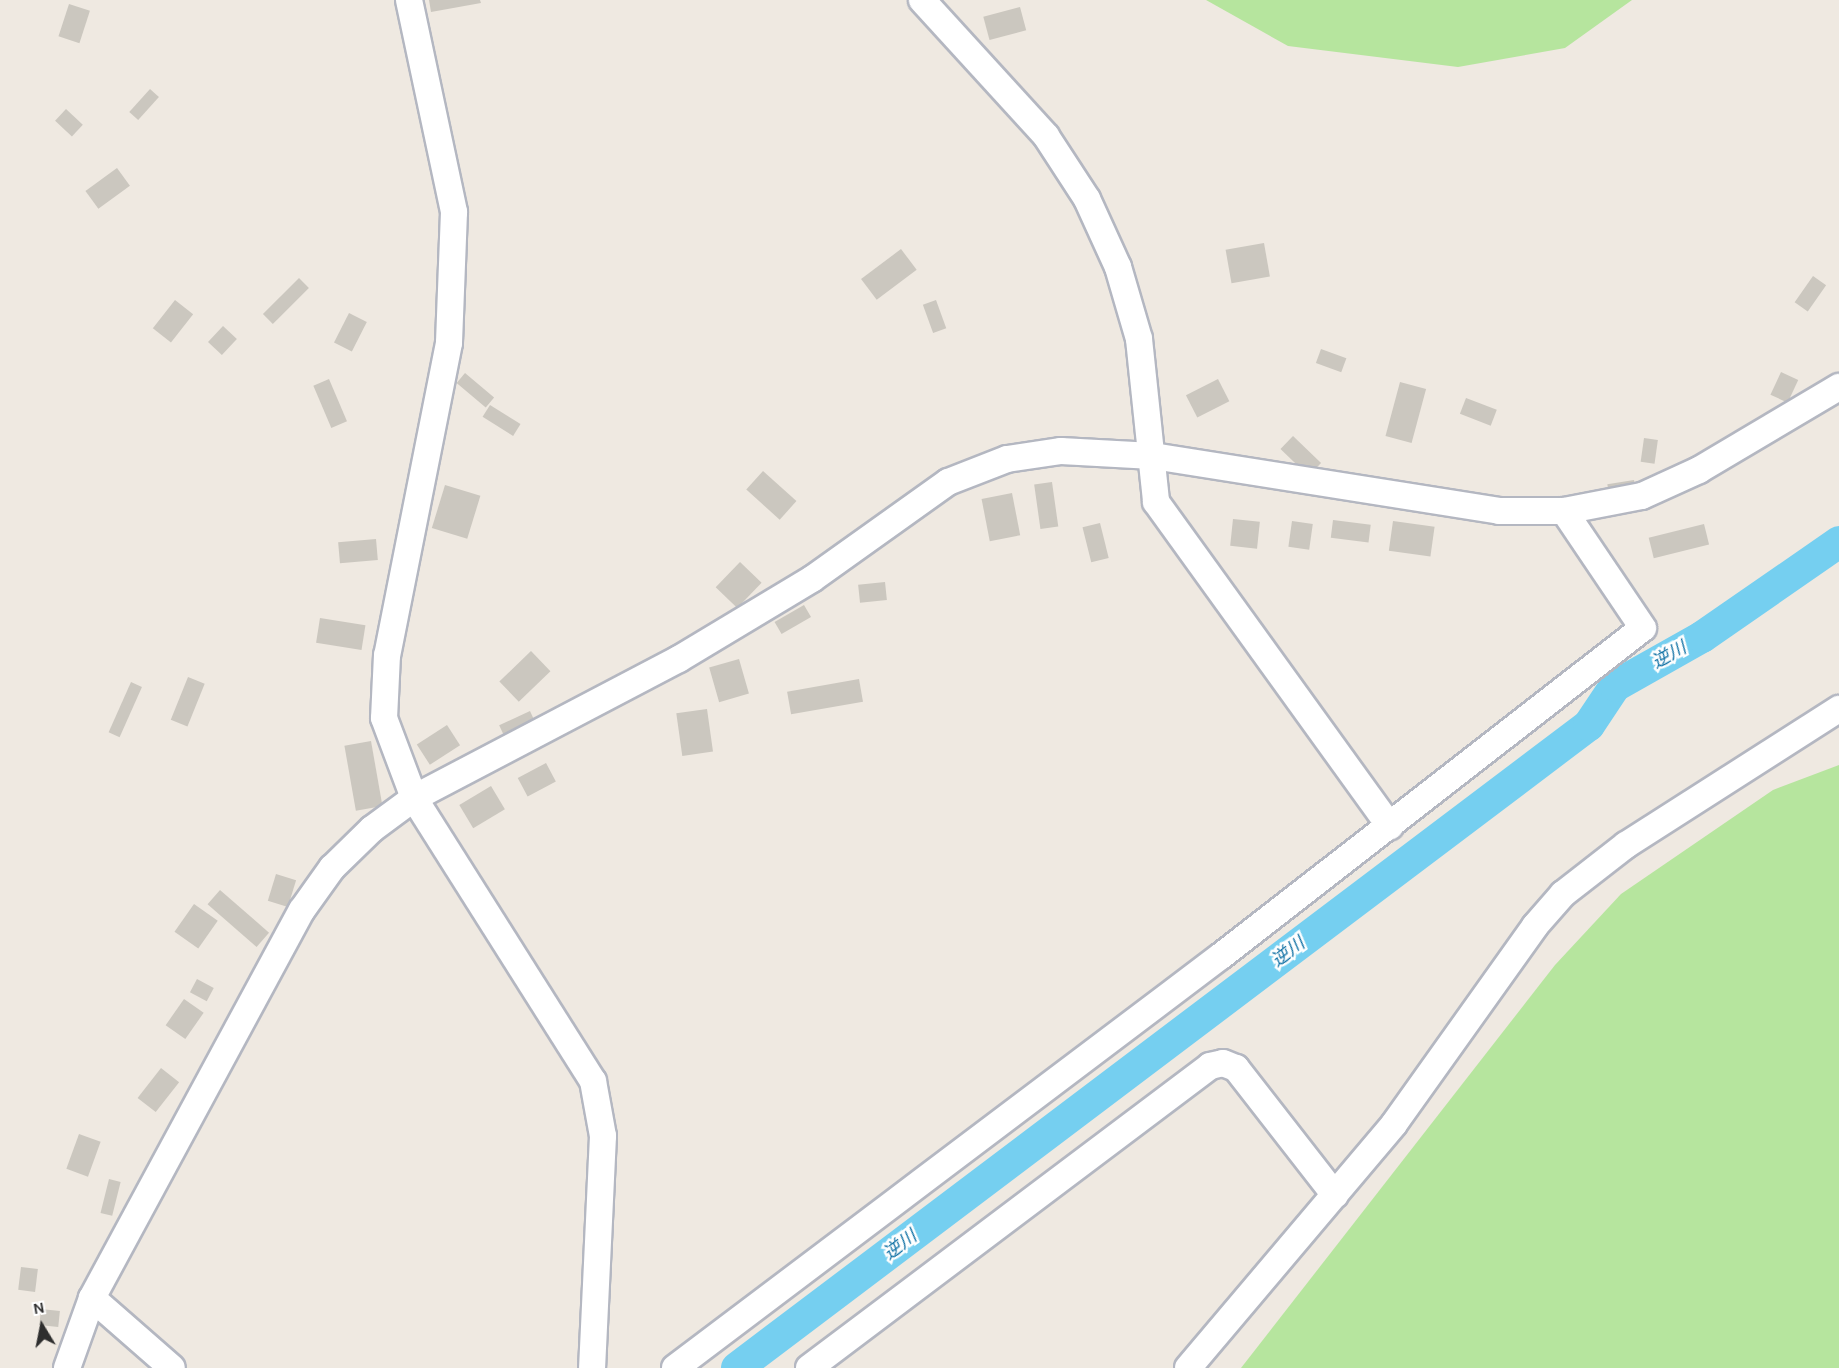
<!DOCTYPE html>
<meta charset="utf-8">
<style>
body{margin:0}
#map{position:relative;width:1839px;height:1368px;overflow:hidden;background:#efe9e1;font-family:Karla,"Noto Sans JP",sans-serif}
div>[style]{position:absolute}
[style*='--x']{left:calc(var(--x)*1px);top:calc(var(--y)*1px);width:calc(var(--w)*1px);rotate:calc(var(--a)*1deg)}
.green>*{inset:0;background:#b6e59e}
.river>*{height:32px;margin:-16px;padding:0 16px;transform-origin:16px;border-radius:16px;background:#75cff0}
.building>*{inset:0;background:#cbc7bf;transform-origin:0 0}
.roads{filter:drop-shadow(2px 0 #b4b7c1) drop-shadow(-2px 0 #b4b7c1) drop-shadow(0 2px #b4b7c1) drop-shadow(0 -2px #b4b7c1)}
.minor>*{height:26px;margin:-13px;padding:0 13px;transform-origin:13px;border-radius:13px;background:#fff}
span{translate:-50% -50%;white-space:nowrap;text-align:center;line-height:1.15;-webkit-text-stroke:5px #fff;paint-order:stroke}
.water-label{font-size:18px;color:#0d6fa3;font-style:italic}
.north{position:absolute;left:12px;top:1296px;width:60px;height:60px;-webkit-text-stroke:4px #fff;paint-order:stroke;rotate:350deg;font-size:16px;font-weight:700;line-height:24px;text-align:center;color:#2e2e2e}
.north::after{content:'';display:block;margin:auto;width:21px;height:27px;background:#2e2e2e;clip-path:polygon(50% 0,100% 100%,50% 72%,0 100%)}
</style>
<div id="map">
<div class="green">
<div style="clip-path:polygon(1206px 0,1632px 0,1565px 48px,1458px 67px,1288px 46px)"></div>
<div style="clip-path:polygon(1839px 765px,1839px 1368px,1241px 1368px,1555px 965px,1621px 894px,1773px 790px)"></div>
</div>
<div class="river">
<div style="--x:737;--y:1368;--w:1067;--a:-37.04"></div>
<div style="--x:1589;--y:725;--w:47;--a:-56.3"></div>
<div style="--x:1615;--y:686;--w:100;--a:-29.4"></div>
<div style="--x:1702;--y:637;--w:167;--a:-34.7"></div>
</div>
<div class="building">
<div style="clip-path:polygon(429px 0,480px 0,481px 3px,431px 12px)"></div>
<div style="left:69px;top:4px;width:22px;height:34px;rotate:18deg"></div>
<div style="left:1020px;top:7px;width:24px;height:38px;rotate:75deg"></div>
<div style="left:150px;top:89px;width:12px;height:31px;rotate:42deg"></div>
<div style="left:66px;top:109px;width:23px;height:16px;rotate:43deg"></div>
<div style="left:117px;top:168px;width:22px;height:39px;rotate:54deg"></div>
<div style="left:1264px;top:243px;width:34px;height:39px;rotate:80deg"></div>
<div style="left:901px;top:249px;width:26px;height:50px;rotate:53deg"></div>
<div style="left:1813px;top:276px;width:16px;height:32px;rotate:35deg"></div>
<div style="left:299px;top:278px;width:14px;height:51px;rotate:45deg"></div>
<div style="left:175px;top:300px;width:23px;height:36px;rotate:38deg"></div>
<div style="left:936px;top:300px;width:30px;height:14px;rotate:70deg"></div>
<div style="left:349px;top:313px;width:20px;height:33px;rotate:27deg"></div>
<div style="left:223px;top:326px;width:19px;height:22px;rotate:43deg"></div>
<div style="left:1321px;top:349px;width:27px;height:15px;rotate:20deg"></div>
<div style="left:1781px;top:372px;width:19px;height:25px;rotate:25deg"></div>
<div style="left:465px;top:373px;width:38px;height:13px;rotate:40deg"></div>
<div style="left:329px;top:379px;width:46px;height:17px;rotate:67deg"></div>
<div style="left:1218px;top:379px;width:25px;height:36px;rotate:63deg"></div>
<div style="left:1400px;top:382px;width:27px;height:56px;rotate:15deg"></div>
<div style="left:1466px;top:398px;width:33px;height:17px;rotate:21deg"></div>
<div style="left:490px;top:405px;width:36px;height:14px;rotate:32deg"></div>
<div style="left:1293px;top:436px;width:39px;height:18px;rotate:44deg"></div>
<div style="left:1644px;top:438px;width:14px;height:24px;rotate:8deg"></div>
<div style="left:763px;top:471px;width:45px;height:25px;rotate:42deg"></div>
<div style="left:1634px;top:480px;width:20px;height:27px;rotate:81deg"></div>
<div style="left:1052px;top:482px;width:45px;height:18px;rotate:82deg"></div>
<div style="left:445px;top:485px;width:37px;height:45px;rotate:17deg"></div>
<div style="left:1012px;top:493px;width:43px;height:31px;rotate:79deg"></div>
<div style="left:1233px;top:519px;width:27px;height:27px;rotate:6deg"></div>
<div style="left:1333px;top:520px;width:38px;height:18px;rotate:7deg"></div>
<div style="left:1292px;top:521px;width:21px;height:26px;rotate:8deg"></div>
<div style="left:1393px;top:521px;width:42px;height:30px;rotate:8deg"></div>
<div style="left:1100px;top:523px;width:36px;height:18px;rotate:76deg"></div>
<div style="left:1704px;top:524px;width:21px;height:57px;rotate:76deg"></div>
<div style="left:376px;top:539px;width:21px;height:38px;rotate:85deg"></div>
<div style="left:740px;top:562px;width:30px;height:35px;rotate:44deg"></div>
<div style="left:885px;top:582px;width:18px;height:27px;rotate:84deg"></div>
<div style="left:804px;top:605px;width:14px;height:34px;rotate:60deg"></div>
<div style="left:320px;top:618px;width:46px;height:25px;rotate:9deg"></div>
<div style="left:531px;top:651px;width:28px;height:44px;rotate:46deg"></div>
<div style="left:739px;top:659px;width:36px;height:31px;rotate:74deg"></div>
<div style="left:188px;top:677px;width:18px;height:46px;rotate:22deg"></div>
<div style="left:859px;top:679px;width:23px;height:73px;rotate:80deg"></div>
<div style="left:131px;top:682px;width:12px;height:55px;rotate:24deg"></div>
<div style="left:707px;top:709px;width:43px;height:31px;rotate:82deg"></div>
<div style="left:530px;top:711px;width:17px;height:34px;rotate:65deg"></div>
<div style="left:447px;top:725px;width:24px;height:36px;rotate:57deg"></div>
<div style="left:371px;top:741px;width:66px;height:27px;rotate:80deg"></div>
<div style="left:546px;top:763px;width:21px;height:32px;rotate:62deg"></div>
<div style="left:491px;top:786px;width:27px;height:37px;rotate:59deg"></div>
<div style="left:276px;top:874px;width:21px;height:28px;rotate:17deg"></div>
<div style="left:220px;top:890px;width:65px;height:19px;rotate:41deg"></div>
<div style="left:194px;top:904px;width:29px;height:34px;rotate:35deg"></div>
<div style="left:197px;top:979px;width:19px;height:15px;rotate:28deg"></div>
<div style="left:184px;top:999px;width:24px;height:32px;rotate:35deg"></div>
<div style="left:161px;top:1068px;width:23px;height:38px;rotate:38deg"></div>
<div style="left:79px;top:1134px;width:23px;height:37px;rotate:20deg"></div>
<div style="left:109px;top:1179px;width:12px;height:35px;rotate:14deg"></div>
<div style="left:21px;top:1267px;width:17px;height:23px;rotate:7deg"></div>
<div style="left:41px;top:1309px;width:19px;height:16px;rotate:6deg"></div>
</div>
<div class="roads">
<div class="minor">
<div style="--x:409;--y:0;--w:217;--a:78"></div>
<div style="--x:454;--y:212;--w:131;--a:92.2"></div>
<div style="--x:449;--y:343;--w:318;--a:101.2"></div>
<div style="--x:387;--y:655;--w:63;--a:92.7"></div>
<div style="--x:384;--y:718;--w:85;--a:69.4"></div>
<div style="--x:414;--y:798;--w:335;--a:57.7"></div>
<div style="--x:593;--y:1081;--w:56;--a:79.7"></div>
<div style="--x:603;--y:1136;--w:232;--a:92.7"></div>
<div style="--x:922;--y:0;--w:184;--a:47.6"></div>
<div style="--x:1046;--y:136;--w:75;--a:56.9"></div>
<div style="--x:1087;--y:199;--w:75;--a:65.5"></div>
<div style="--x:1118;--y:267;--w:75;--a:73.7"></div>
<div style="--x:1139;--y:339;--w:164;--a:84"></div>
<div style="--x:1156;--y:502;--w:400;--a:54.2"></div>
<div style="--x:92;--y:1298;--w:106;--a:41.2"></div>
<div style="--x:67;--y:1368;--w:74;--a:-70.3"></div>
<div style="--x:92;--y:1298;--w:441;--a:-61.6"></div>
<div style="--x:302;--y:910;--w:52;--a:-54.5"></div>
<div style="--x:332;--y:868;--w:56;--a:-44.3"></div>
<div style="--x:372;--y:829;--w:52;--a:-36.4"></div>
<div style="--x:414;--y:798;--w:299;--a:-27.7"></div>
<div style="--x:679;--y:659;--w:155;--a:-31"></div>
<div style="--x:812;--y:579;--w:167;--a:-35.5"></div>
<div style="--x:948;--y:482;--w:63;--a:-21.3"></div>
<div style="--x:1007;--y:459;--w:55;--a:-8.4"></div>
<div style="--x:1061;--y:451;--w:92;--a:3.1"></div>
<div style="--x:1153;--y:456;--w:350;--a:9"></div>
<div style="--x:1499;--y:511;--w:65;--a:0"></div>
<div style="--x:1564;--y:511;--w:79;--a:-10.9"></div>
<div style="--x:1642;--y:496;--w:63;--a:-24.5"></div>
<div style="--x:1699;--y:470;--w:163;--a:-30.7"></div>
<div style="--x:675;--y:1368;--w:684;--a:-37.04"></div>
<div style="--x:1221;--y:956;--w:534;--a:-37.86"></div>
<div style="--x:1643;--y:628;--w:141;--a:-124"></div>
<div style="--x:809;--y:1368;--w:502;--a:-36.98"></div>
<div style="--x:1210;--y:1066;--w:13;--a:-13"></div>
<div style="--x:1223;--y:1063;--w:14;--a:21"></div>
<div style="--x:1236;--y:1068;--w:161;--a:52.1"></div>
<div style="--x:1188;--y:1368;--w:319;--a:-49.8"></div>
<div style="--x:1394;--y:1124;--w:243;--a:-54.5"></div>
<div style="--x:1535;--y:926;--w:43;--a:-48.8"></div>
<div style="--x:1563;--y:894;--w:80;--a:-37.9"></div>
<div style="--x:1626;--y:845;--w:253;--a:-32.6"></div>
</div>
</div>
<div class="water-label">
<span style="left:1669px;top:655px;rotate:-29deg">逆川</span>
<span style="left:1288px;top:952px;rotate:-37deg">逆川</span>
<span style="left:900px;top:1245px;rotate:-37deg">逆川</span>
</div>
<div class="north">N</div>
</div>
